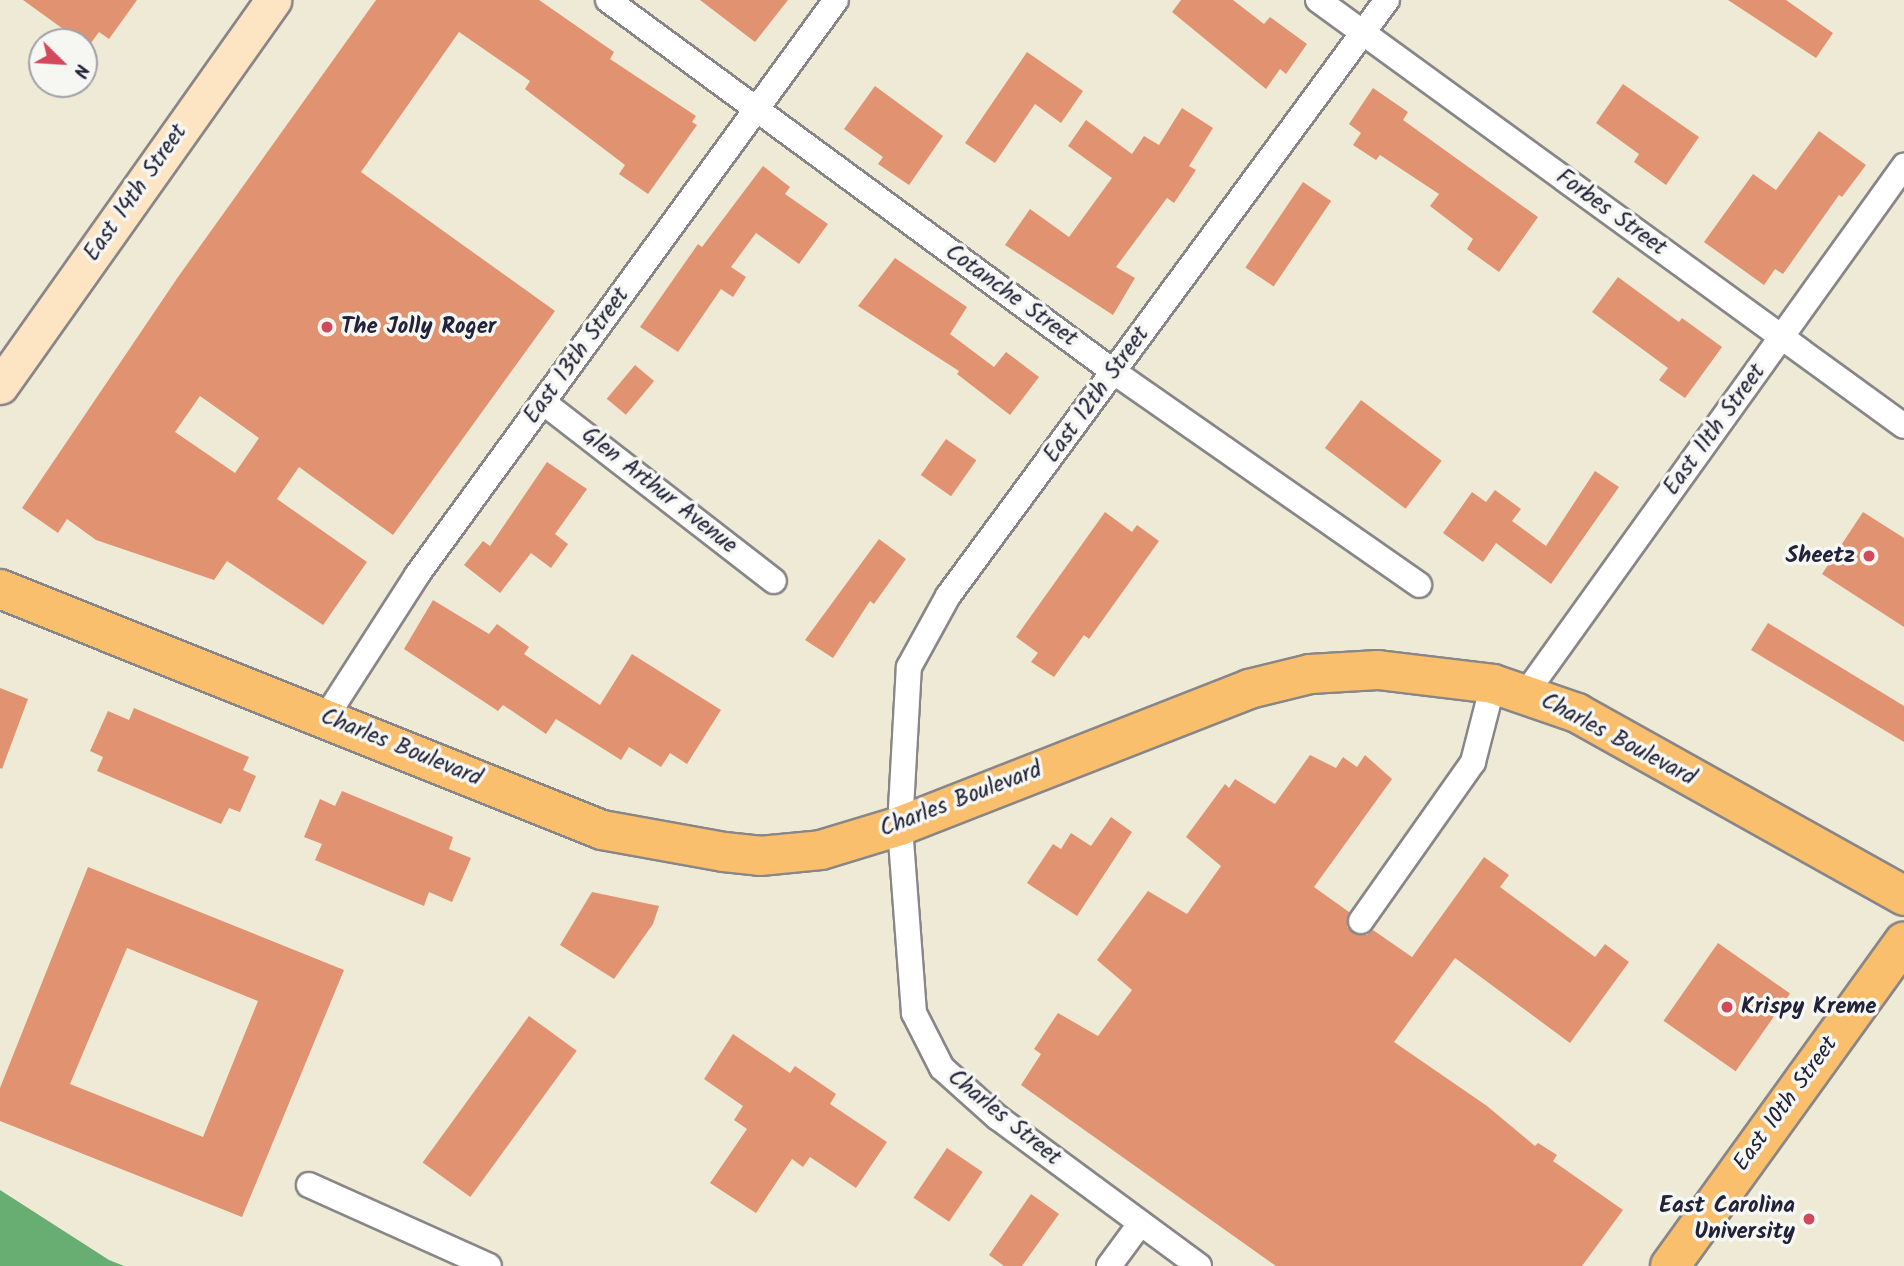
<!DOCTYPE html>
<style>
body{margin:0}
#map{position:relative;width:1904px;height:1266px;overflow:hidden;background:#efead5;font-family:Kalam,sans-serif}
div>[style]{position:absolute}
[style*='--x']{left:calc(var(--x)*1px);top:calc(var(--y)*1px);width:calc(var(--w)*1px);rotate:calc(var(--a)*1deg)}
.forest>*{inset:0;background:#68ad72}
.building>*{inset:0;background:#e19371;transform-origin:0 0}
.roads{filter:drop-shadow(2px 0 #888688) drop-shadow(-2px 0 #888688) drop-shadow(0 2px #888688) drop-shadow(0 -2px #888688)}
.street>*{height:24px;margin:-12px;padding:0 12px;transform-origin:12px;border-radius:12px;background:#fff}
.secondary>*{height:35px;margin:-17.5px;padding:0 17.5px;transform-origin:17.5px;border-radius:17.5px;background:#fde5c4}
.primary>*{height:38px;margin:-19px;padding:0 19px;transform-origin:19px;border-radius:19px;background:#f9bf6c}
.dots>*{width:19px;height:19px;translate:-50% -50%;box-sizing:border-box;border:4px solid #f6f6f2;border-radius:50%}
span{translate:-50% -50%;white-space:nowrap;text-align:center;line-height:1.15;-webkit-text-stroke:7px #f6f6f2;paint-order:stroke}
.street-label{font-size:23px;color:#22223b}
.poi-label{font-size:23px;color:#22223b;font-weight:700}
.left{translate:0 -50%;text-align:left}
.right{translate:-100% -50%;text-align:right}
.north{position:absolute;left:28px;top:28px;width:70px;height:70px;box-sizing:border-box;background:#f6f6f2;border:2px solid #a1a1a9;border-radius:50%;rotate:114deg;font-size:19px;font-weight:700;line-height:28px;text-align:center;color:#22223b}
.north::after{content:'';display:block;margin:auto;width:24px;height:32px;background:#d1495b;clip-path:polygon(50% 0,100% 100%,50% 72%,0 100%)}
</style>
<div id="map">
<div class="forest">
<div style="clip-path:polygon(0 1190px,109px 1260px,124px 1266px,0 1266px)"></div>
</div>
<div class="building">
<div style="clip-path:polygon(23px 0,137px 0,109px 39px,99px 32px,88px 47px)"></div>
<div style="clip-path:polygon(evenodd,376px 0,539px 0,614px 52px,610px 59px,696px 116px,692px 122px,697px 125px,648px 194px,619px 174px,625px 165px,525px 89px,530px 81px,459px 32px,361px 172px,555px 311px,393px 535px,299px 467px,277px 499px,367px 562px,323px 625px,227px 561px,214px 580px,96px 540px,67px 519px,58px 533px,22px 508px,178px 277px,376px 0,200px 396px,259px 438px,235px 473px,175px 432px,200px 396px)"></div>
<div style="clip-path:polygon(700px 0,788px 0,755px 42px)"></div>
<div style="clip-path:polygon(1181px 0,1233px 0,1264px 24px,1270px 17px,1307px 44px,1286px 74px,1280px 69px,1266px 89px,1172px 12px)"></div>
<div style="clip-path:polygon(1728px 0,1786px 0,1833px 33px,1816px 58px)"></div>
<div style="clip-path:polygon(1027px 52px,1083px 91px,1061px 123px,1035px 104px,995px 163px,965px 143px)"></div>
<div style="clip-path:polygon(1623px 84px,1699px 137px,1666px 185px,1634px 162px,1639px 154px,1596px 123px)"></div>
<div style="clip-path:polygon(875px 86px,943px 136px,909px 185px,878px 164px,883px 157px,844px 129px)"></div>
<div style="clip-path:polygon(1373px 88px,1408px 112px,1403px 120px,1538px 217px,1499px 272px,1467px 249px,1473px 239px,1430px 206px,1439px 194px,1380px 155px,1376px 160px,1353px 145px,1361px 133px,1349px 124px)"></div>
<div style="clip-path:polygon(1182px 108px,1213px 128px,1189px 166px,1196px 170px,1174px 203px,1167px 198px,1116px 267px,1135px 278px,1113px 315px,1005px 245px,1030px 209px,1069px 237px,1112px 178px,1068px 146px,1086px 120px,1132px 154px,1144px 136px,1159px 145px)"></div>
<div style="clip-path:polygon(1819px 131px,1866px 165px,1842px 197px,1839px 195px,1783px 274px,1775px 269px,1764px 285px,1704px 242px,1753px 174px,1776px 190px)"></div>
<div style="clip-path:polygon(763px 166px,790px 187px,785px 194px,828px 224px,799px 264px,756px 233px,731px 267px,746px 277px,733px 297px,721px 289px,678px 352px,640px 327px,698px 244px,702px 247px)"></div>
<div style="left:1303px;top:182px;width:34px;height:103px;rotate:34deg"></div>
<div style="clip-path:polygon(895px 258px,967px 307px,950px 334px,994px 367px,1006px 352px,1039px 377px,1010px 415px,957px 374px,959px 371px,858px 306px)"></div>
<div style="clip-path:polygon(1618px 277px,1679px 322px,1682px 318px,1722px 347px,1685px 398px,1659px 380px,1668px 368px,1592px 312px)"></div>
<div style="left:635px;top:365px;width:25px;height:44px;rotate:40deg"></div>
<div style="left:1361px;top:400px;width:101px;height:60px;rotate:37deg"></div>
<div style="left:946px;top:439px;width:37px;height:44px;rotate:35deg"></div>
<div style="clip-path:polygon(547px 462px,587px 489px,555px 534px,568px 544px,551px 568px,531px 553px,500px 593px,464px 565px,483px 541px,490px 546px)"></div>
<div style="clip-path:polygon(1595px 471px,1619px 487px,1551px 584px,1496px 543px,1483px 562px,1443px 533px,1472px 492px,1486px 502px,1495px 490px,1521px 509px,1512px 521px,1546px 546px)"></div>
<div style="clip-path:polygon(1105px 512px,1132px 532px,1137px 525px,1159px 541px,1089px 639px,1084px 635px,1054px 677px,1031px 662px,1038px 653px,1016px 637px)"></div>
<div style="clip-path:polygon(1863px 512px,1904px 538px,1904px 627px,1822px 574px)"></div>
<div style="clip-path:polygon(879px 539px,906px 559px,874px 604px,870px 601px,833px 658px,805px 640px)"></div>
<div style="clip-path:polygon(433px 600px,489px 634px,497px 624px,529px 647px,524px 654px,600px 705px,632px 654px,721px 710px,687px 764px,670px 753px,661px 767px,629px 747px,621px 760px,556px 719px,546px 734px,503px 705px,498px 711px,404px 649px)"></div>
<div style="clip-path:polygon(1768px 623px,1904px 706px,1904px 742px,1751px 650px)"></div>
<div style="clip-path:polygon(0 688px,28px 699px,2px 769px,0 768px)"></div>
<div style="clip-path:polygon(134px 708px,249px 757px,243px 770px,256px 776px,240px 812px,229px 808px,221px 824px,97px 771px,103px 757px,90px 751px,108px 711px,129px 720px)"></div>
<div style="clip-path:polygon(1310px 755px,1336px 768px,1343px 757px,1357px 767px,1365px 755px,1392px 779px,1314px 887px,1349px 912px,1347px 927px,1353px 933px,1367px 935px,1373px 930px,1412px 957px,1484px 857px,1509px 875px,1500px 887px,1595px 957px,1605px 944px,1629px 962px,1570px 1043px,1455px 958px,1394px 1042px,1487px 1106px,1535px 1146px,1538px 1143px,1557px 1155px,1553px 1161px,1623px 1210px,1582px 1266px,1276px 1266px,1021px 1085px,1041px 1054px,1034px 1049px,1058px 1013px,1098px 1036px,1132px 990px,1097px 960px,1148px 891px,1187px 914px,1221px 866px,1186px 837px,1225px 784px,1229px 788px,1235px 779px,1275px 804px)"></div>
<div style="clip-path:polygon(342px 791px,453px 837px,449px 849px,471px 858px,452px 902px,429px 892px,424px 906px,315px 860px,322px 844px,304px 837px,320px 799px,335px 806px)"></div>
<div style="clip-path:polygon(1111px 817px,1132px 832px,1077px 916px,1027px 883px,1053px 844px,1061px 849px,1071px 833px,1091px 846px)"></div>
<div style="clip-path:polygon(evenodd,88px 867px,344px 970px,242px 1217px,0 1121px,0 1088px,88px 867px,127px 948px,258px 1001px,203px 1137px,70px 1084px,127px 948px)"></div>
<div style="clip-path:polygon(592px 892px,659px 906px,653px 924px,614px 979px,560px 945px)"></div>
<div style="left:1718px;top:943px;width:88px;height:95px;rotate:35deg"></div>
<div style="left:529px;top:1016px;width:59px;height:181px;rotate:36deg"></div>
<div style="clip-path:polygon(733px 1034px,790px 1073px,795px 1066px,836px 1094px,830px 1104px,887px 1142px,856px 1188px,810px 1157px,803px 1167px,792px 1159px,756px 1213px,710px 1183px,747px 1129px,734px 1120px,743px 1106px,704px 1079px)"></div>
<div style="left:947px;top:1148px;width:43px;height:60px;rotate:34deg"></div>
<div style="clip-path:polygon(1031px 1194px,1059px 1214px,1022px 1266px,1004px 1266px,989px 1255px)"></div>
</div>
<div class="roads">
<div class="street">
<div style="--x:608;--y:0;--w:628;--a:36.32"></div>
<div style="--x:1114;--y:372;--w:372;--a:34.9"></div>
<div style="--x:1318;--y:0;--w:724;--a:36.02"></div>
<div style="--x:543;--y:402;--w:292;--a:37.8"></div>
<div style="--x:1526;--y:693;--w:649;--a:-54.35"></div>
<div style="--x:326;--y:717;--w:169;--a:-57.3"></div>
<div style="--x:417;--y:575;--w:711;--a:-53.92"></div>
<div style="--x:1361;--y:921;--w:194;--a:-54.8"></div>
<div style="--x:1473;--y:762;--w:81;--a:-75.6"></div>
<div style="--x:309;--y:1185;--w:197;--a:24.2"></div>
<div style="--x:1109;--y:1266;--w:52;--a:-53.6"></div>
<div style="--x:1199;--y:1266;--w:250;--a:-143.6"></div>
<div style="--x:998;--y:1118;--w:75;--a:-138.2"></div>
<div style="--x:942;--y:1068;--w:62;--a:-117"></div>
<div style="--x:914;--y:1013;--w:188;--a:-94.3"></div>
<div style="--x:900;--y:826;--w:159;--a:-86.8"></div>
<div style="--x:909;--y:667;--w:81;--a:-61.2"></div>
<div style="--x:948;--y:596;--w:740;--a:-53.63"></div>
</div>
<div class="secondary">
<div style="--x:0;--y:386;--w:473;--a:-54.7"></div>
</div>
<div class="primary">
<div style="--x:0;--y:589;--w:648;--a:21.82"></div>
<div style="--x:602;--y:830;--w:124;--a:10.2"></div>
<div style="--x:724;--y:852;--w:36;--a:6"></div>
<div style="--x:760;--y:856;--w:61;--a:-5.6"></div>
<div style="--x:821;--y:850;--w:83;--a:-16.9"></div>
<div style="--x:900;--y:826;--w:375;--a:-21.4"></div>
<div style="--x:1249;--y:689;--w:63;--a:-13.8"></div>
<div style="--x:1310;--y:674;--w:68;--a:-3.4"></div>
<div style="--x:1378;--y:670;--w:116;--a:6.9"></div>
<div style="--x:1493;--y:684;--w:89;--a:19"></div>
<div style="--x:1577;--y:713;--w:375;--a:29.2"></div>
<div style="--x:1670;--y:1266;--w:400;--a:-54.2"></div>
</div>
</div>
<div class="dots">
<div style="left:327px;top:327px;background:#d1495b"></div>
<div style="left:1869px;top:556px;background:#d1495b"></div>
<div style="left:1727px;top:1007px;background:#d1495b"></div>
<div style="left:1809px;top:1219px;background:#d1495b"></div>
</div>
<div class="street-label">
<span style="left:136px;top:193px;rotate:-55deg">East 14th Street</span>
<span style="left:1611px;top:213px;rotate:36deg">Forbes Street</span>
<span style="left:1011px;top:296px;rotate:36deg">Cotanche Street</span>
<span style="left:577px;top:356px;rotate:-54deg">East 13th Street</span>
<span style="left:1097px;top:395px;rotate:-54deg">East 12th Street</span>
<span style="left:1715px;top:430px;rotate:-54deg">East 11th Street</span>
<span style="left:659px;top:491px;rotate:38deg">Glen Arthur Avenue</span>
<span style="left:1618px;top:740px;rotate:28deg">Charles Boulevard</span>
<span style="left:401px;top:748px;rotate:22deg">Charles Boulevard</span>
<span style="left:961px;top:800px;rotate:-21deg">Charles Boulevard</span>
<span style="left:1786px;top:1104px;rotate:-54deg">East 10th Street</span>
<span style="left:1004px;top:1118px;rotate:39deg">Charles Street</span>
</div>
<div class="poi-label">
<span class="left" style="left:341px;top:327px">The Jolly Roger</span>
<span class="right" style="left:1855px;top:556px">Sheetz</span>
<span class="left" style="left:1741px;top:1007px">Krispy Kreme</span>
<span class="right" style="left:1795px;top:1219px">East Carolina<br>University</span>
</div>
<div class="north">N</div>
</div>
